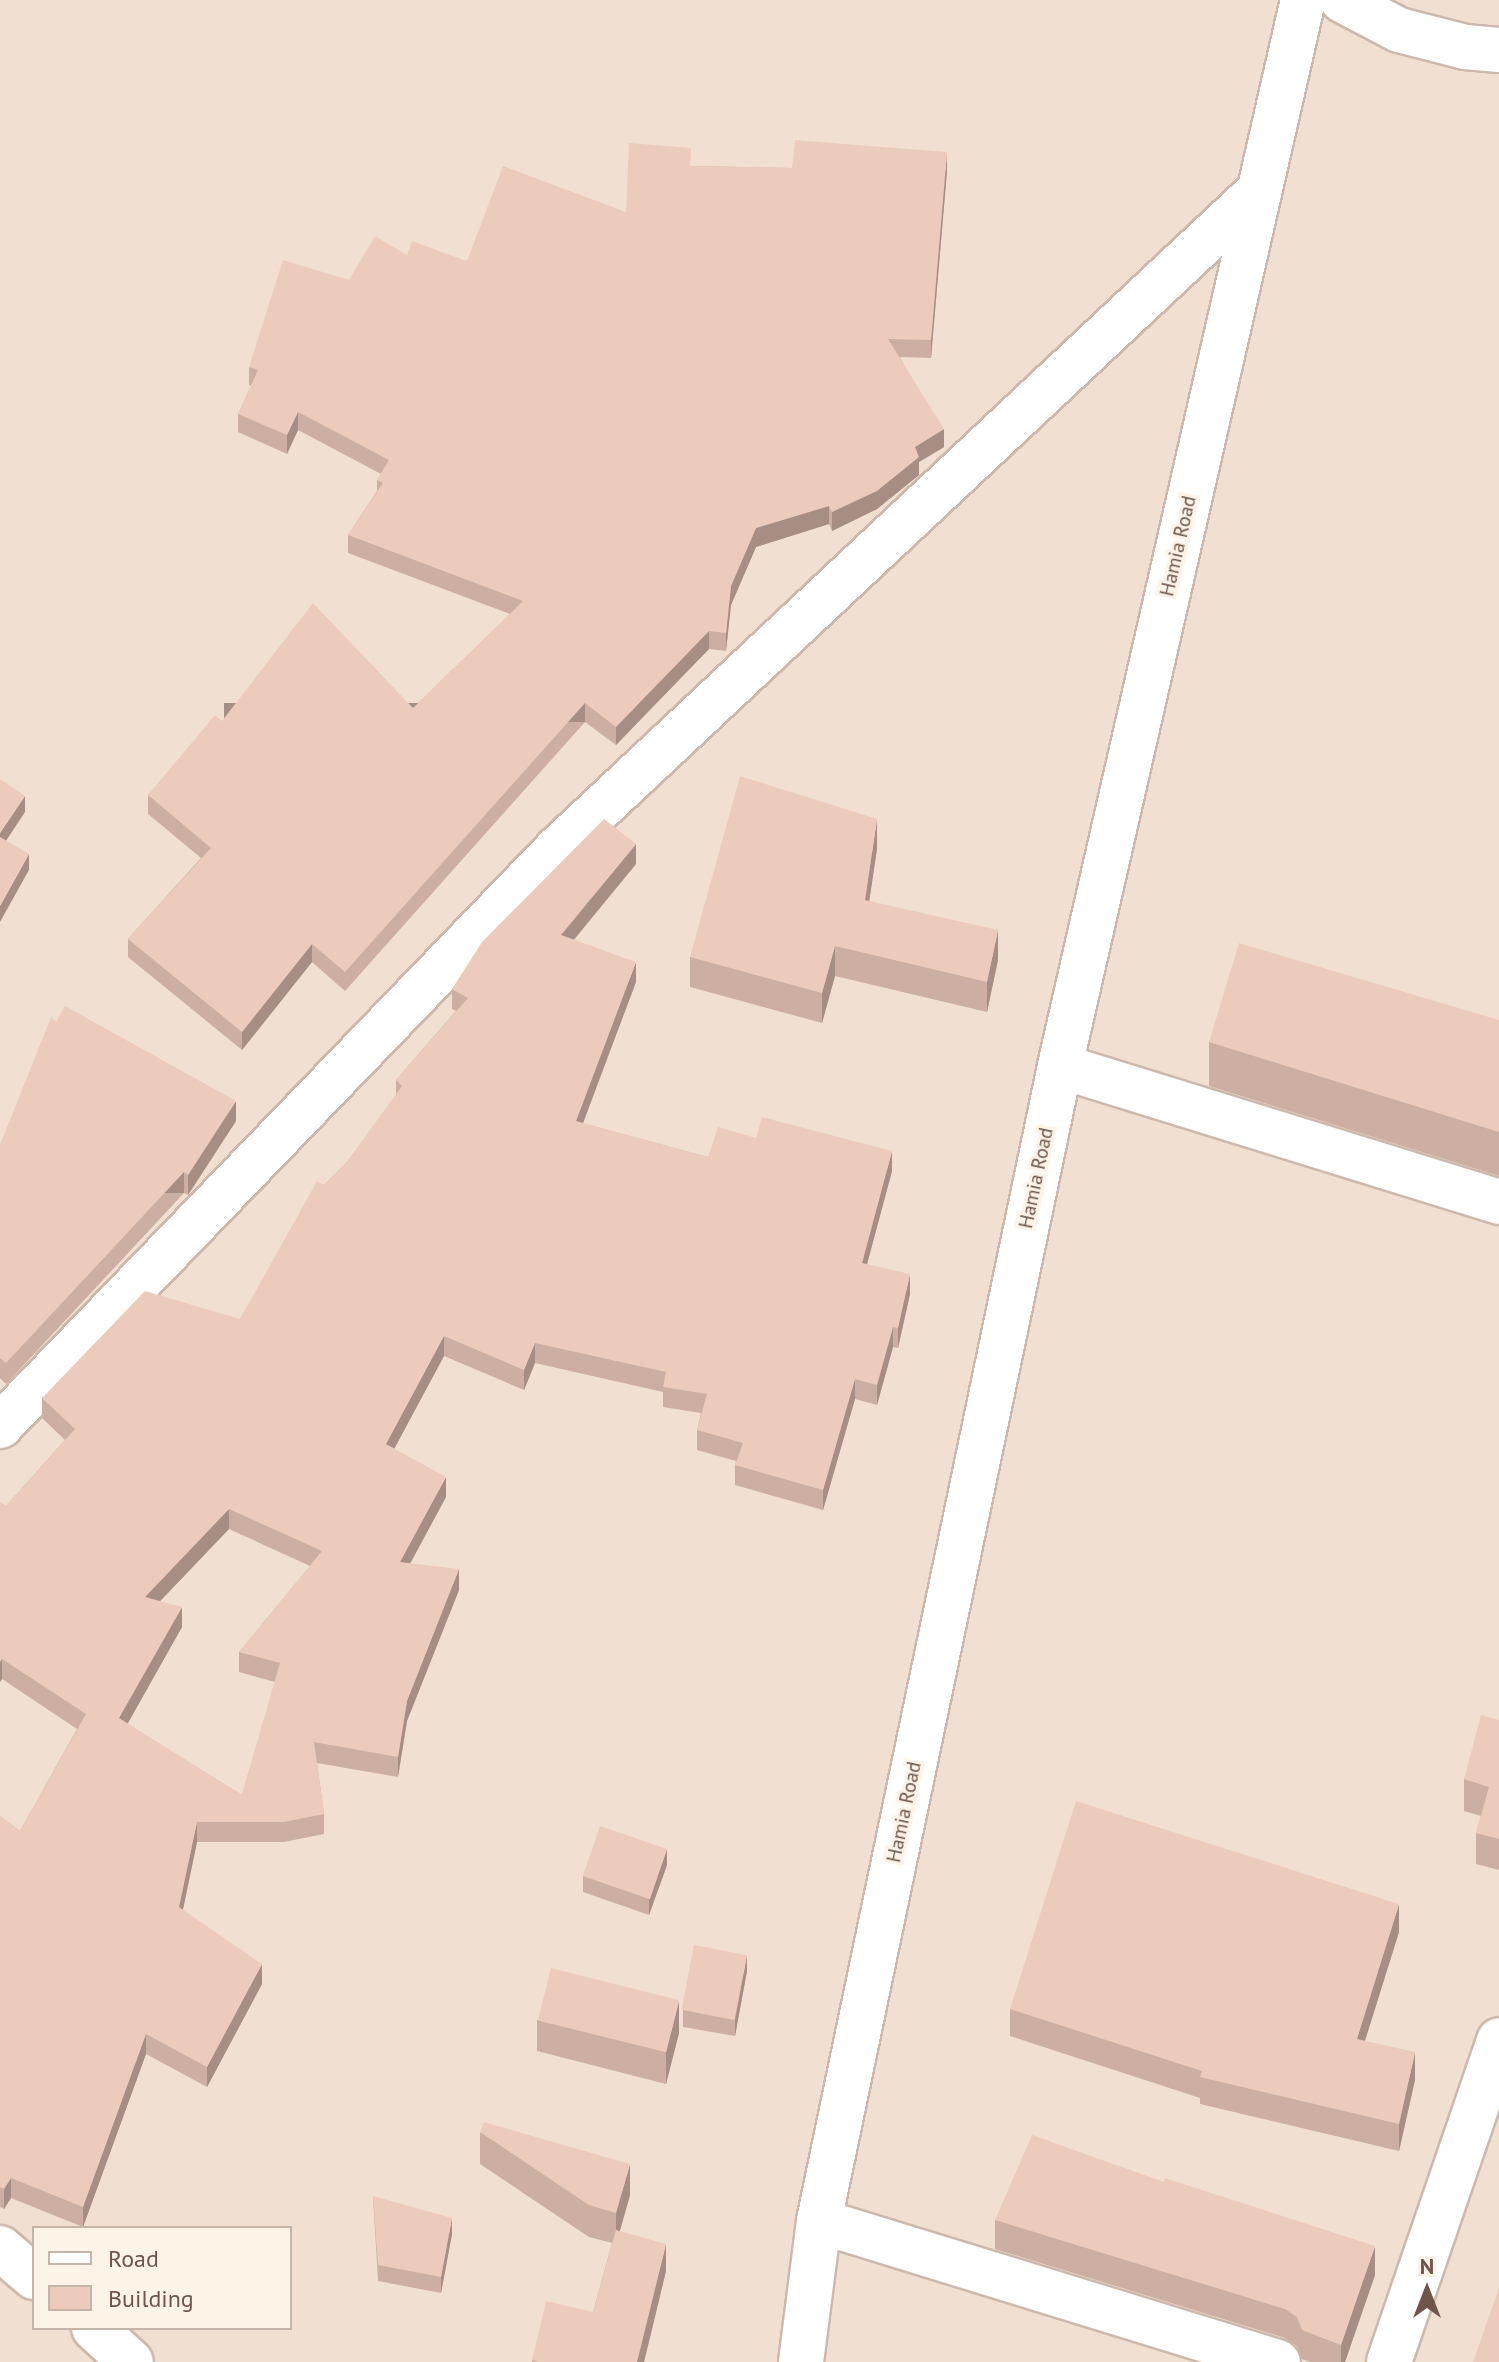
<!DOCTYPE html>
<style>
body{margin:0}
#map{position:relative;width:1499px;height:2362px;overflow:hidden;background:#faeee2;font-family:"PT Sans",sans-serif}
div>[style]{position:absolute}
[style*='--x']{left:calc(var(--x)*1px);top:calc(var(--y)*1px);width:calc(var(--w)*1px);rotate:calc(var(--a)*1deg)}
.residential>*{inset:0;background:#f1e0d1}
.roads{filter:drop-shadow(2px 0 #ccb8ac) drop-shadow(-2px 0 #ccb8ac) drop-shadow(0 2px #ccb8ac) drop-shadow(0 -2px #ccb8ac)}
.minor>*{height:44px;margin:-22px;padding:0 22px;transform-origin:22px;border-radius:22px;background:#fff}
.wall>*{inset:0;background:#ccafa2}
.shaded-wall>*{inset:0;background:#a68e84;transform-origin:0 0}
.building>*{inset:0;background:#edcbbc;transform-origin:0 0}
span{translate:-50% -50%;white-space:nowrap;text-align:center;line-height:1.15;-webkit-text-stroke:7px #fdf3e7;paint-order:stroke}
.street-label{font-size:20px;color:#6f554b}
.legend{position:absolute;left:32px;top:2226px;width:260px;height:104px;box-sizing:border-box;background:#fdf3e7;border:2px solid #c4b4a9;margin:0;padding:10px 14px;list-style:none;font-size:24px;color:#6f554b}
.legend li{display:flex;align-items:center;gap:16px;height:40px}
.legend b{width:40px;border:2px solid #c4b4a9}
.north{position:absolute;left:1387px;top:2250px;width:80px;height:80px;-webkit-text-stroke:6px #fdf3e7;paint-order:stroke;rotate:0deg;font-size:22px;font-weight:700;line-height:32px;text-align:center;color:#6f554b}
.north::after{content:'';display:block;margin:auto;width:28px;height:36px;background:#6f554b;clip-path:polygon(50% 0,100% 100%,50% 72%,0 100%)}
</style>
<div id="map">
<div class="residential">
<div style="clip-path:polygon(evenodd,0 0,1499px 0,1499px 2362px,0 2362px,0 0,34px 2228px,290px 2228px,290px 2328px,34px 2328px,34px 2228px)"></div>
</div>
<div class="roads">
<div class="minor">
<div style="--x:1342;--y:0;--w:64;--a:27.8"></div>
<div style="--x:1399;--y:30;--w:68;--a:14.4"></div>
<div style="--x:1465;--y:47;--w:34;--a:5"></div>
<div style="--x:1060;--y:1066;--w:460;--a:17.2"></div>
<div style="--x:0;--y:1426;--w:802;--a:-46.01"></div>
<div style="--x:557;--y:849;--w:962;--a:-43.15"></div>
<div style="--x:819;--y:2221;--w:480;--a:17.1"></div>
<div style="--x:0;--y:2248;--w:45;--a:40.5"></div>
<div style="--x:94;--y:2328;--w:50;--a:42.6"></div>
<div style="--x:801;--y:2362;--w:142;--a:-82.7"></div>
<div style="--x:819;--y:2221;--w:1180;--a:-78.21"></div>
<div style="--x:1060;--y:1066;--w:1093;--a:-77.16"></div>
<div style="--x:1389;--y:2362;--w:340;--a:-71.1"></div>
</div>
</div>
<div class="wall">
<div style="clip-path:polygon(691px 166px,947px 171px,931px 358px,900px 357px,944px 447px,919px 462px,919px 475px,877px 509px,832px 531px,829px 524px,756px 547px,731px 605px,726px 651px,709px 649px,616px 745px,585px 722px,345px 991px,312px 962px,242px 1050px,128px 957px,128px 939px,201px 858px,148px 814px,148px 795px,222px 721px,413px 708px,510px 614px,348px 553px,348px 535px,377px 491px,377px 480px,381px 474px,298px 430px,287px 454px,238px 432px,238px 414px,251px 386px,249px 385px,249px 367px,349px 280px,407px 255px,467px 261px,626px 212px)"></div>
<div style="clip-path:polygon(877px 849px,869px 901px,998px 960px,987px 1012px,835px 976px,822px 1023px,690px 987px,690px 957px)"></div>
<div style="clip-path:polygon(evenodd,636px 864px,574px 940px,636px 982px,582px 1123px,708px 1157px,756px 1138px,892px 1171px,867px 1264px,910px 1294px,898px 1348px,893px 1347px,877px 1405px,855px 1399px,823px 1510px,735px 1485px,735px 1465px,736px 1461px,697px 1450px,697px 1430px,701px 1413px,663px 1407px,663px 1392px,535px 1363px,524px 1390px,444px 1356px,394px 1449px,446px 1497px,410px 1564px,459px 1590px,407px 1721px,398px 1777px,317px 1763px,324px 1814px,324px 1834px,284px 1842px,197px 1842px,183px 1910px,262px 1984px,207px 2087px,146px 2054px,83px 2227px,11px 2198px,4px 2209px,0 2207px,0 1816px,20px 1831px,77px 1729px,2px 1679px,0 1682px,0 1502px,6px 1506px,65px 1440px,42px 1418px,42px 1398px,240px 1319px,324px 1185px,347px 1162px,396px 1095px,396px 1080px,456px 1011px,452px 1009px,452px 989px,636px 864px,229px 1529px,310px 1566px,239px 1652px,239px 1672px,275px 1682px,242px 1795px,127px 1724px,182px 1627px,160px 1601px,229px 1529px)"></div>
<div style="clip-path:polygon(1499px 1020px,1499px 1176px,1209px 1086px,1209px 1042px)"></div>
<div style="clip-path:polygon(56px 1022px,236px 1121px,188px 1195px,184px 1193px,6px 1384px,0 1378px,0 1145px)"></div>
<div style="clip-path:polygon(1499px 1720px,1499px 1870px,1476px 1864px,1476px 1833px,1481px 1816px,1464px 1811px,1464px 1779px)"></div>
<div style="clip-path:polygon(667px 1865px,649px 1915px,583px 1892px,583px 1876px)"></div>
<div style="clip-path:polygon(1399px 1932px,1365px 2041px,1415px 2080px,1399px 2151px,1200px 2104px,1200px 2098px,1010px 2036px,1010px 2009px)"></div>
<div style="clip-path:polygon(747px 1971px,735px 2036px,683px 2027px,683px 2010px)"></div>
<div style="clip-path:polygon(537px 2020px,679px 2033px,666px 2084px,537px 2051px)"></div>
<div style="clip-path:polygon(480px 2132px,630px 2195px,620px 2231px,666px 2271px,644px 2362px,532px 2362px,532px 2360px,593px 2312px,612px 2243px,589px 2237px,480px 2164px)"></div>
<div style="clip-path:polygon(373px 2196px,452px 2234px,441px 2293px,378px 2281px)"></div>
<div style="clip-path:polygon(995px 2220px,1375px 2275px,1345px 2362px,1310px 2362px,1302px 2359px,1297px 2346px,1285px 2338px,995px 2249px)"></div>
</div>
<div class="shaded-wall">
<div style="clip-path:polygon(947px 152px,947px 171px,931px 358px,931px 340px)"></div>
<div style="clip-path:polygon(298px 412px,298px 430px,287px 454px,287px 435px)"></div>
<div style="clip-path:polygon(944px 429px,944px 447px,919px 462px,919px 475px,877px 509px,832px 531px,832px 512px,915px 447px)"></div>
<div style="clip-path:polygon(829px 506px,829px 524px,756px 547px,731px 605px,726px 651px,726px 633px,731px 586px,756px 528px)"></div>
<div style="clip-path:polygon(709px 631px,709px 649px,616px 745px,616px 727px)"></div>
<div style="left:585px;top:703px;width:19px;height:361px;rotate:90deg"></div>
<div style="clip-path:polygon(25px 796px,25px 812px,0 850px,0 833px)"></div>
<div style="clip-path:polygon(877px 819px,877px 849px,865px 930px,865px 900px)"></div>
<div style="clip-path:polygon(636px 844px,636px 864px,561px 955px,561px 935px)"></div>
<div style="clip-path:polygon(29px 854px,29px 870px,0 922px,0 906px)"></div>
<div style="clip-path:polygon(998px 930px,998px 960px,987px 1012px,987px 982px)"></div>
<div style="clip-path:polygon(312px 944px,312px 962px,242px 1050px,242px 1032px)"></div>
<div style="clip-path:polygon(835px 946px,835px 976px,822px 1023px,822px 993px)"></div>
<div style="clip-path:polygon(636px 962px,636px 982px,576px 1142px,576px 1121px)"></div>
<div style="clip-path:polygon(236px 1101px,236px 1121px,188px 1195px,188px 1175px)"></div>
<div style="clip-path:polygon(892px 1151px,892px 1171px,862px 1283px,862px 1263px)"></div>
<div style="left:184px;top:1172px;width:21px;height:261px;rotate:90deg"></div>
<div style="clip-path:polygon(910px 1274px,910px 1294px,898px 1348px,898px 1328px)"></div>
<div style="clip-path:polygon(893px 1327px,893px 1347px,877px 1405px,877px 1385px)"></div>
<div style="clip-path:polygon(444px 1336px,444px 1356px,386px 1464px,386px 1444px)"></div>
<div style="clip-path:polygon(535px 1343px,535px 1363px,524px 1390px,524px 1370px)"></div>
<div style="clip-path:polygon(855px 1379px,855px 1399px,823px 1510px,823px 1490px)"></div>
<div style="clip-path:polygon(446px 1477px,446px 1497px,400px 1582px,400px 1562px)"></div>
<div style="clip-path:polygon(229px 1509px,229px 1529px,145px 1617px,145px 1597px)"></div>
<div style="clip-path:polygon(459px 1569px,459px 1590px,407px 1721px,398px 1777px,398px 1757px,407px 1701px)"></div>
<div style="clip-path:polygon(182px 1607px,182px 1627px,119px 1739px,119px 1718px)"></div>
<div style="clip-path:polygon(2px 1659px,2px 1679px,0 1682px,0 1662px)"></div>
<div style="clip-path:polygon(197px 1822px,197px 1842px,179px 1928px,179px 1907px)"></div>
<div style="clip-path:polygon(667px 1849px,667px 1865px,649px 1915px,649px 1899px)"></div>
<div style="clip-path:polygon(1399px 1904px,1399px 1932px,1357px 2066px,1357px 2039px)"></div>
<div style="clip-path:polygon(747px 1955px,747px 1971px,735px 2036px,735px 2020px)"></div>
<div style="clip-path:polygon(262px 1964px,262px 1984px,207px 2087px,207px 2067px)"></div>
<div style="clip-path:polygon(679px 2001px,679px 2033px,666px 2084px,666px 2053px)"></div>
<div style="clip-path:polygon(146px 2034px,146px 2054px,83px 2227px,83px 2207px)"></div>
<div style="clip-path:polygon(1415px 2052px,1415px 2080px,1399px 2151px,1399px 2124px)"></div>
<div style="clip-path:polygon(630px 2164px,630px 2195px,616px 2244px,616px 2213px)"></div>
<div style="clip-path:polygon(11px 2178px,11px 2198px,4px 2209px,4px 2189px)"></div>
<div style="clip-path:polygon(452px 2218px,452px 2234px,441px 2293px,441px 2277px)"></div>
<div style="clip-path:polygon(666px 2244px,666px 2271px,644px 2362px,637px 2362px)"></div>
<div style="clip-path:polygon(1375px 2246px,1375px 2275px,1345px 2362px,1341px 2362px,1341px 2345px)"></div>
</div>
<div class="building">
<div style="clip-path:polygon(795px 140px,947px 152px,931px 340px,888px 339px,944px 429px,915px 447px,919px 457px,877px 491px,832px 512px,829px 506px,756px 528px,731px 586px,726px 633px,709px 631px,616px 727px,585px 703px,345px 972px,312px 944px,242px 1032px,128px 939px,211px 848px,148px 795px,215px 715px,222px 721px,313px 603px,413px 708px,523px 601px,348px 535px,383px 483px,377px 480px,389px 460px,298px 412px,287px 435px,238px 414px,258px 370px,249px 367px,283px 260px,349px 280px,375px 236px,407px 255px,412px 241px,467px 261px,503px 166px,626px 212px,629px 143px,691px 148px,690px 166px,792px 168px)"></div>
<div style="clip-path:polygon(740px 776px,877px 819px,865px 900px,998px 930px,987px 982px,835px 946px,822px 993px,690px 957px)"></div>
<div style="clip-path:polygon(0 779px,25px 796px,0 833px)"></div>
<div style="clip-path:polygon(evenodd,604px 819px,636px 844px,561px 935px,636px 962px,576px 1121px,708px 1157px,718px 1127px,756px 1138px,762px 1117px,892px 1151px,862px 1263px,910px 1274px,898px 1328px,893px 1327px,877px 1385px,855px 1379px,823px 1490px,735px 1465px,743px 1443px,697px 1430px,707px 1394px,663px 1387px,666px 1372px,535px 1343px,524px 1370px,444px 1336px,386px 1444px,446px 1477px,400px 1562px,459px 1569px,407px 1701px,398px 1757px,314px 1742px,324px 1814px,284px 1822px,197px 1822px,179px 1907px,262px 1964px,207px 2067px,146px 2034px,83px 2207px,11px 2178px,4px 2189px,0 2187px,0 1816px,20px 1831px,86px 1714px,2px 1659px,0 1662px,0 1502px,6px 1506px,75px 1429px,42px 1398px,145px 1291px,240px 1319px,317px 1181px,324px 1185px,347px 1162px,402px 1086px,396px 1080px,468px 998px,452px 989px,482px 942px,604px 819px,229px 1509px,322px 1551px,239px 1652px,280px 1663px,242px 1795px,119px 1718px,182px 1607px,145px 1597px,229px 1509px)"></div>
<div style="clip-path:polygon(0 837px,29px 854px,0 906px)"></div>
<div style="clip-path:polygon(1239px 943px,1499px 1020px,1499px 1132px,1209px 1042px)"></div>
<div style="clip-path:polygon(65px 1006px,236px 1101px,188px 1175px,184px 1172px,6px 1363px,0 1358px,0 1145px,51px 1017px,56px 1022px)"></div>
<div style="clip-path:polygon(1481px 1715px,1499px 1720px,1499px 1839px,1476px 1833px,1489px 1787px,1464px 1779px)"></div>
<div style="clip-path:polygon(1076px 1801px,1399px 1904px,1357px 2039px,1415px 2052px,1399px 2124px,1200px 2077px,1202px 2071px,1010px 2009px)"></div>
<div style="left:600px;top:1826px;width:71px;height:53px;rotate:19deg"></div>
<div style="left:694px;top:1945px;width:54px;height:66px;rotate:11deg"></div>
<div style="left:551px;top:1968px;width:132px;height:54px;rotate:14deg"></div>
<div style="clip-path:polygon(484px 2122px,630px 2164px,616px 2213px,589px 2205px,480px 2132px)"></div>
<div style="clip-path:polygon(1032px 2135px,1164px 2182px,1165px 2178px,1375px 2246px,1341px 2345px,1302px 2330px,1297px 2317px,1285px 2309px,995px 2220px)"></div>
<div style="clip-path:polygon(373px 2196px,452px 2218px,441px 2277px,378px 2265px)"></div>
<div style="clip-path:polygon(616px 2230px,666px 2244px,637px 2362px,540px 2362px,532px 2360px,546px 2301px,593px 2312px)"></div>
<div style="clip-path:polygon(1499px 2288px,1499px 2362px,1473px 2362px)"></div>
</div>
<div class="street-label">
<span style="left:1178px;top:546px;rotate:-77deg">Hamia Road</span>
<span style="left:1036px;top:1178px;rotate:-78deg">Hamia Road</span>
<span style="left:904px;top:1812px;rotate:-78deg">Hamia Road</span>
</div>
<ul class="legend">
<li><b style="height:10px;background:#fff"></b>Road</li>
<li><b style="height:22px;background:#edcbbc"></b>Building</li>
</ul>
<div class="north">N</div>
</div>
